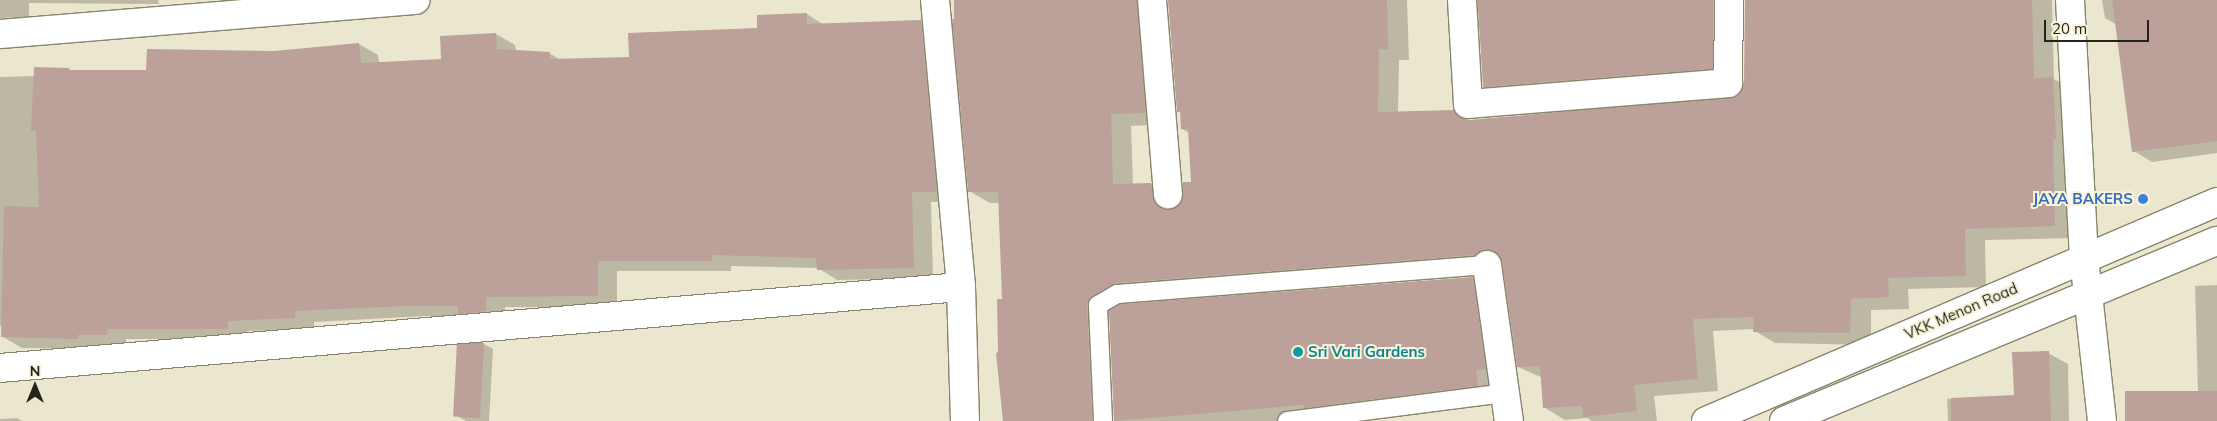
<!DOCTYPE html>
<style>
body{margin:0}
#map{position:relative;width:2217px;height:421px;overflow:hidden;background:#ebe7ce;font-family:Mulish,sans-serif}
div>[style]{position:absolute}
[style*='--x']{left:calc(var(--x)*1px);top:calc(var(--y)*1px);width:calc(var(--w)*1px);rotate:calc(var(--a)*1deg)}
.shadow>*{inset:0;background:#0003}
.building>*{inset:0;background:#bca19b;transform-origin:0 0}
.roads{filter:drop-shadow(1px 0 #88846d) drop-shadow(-1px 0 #88846d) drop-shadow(0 1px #88846d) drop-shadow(0 -1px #88846d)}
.lane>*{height:18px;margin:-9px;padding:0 9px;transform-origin:9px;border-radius:9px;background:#fff}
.street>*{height:28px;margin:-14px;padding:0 14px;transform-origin:14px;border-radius:14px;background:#fff}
.secondary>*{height:28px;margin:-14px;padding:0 14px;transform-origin:14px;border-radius:14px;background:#fff}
.dots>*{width:14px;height:14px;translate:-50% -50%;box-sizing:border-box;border:2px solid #f8f4db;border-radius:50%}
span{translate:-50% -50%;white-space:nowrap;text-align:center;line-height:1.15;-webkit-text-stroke:4px #f8f4db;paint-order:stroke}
.shop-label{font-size:15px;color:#366cbe;font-weight:700}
.right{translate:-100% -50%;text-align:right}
.street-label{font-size:15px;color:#24231a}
.culture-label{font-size:15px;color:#0d838f;font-weight:700}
.left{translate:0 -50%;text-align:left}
.north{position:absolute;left:10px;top:361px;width:50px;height:50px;-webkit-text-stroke:4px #f8f4db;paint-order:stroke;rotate:0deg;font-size:14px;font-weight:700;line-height:20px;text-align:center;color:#24231a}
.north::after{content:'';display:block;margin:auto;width:18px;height:22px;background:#24231a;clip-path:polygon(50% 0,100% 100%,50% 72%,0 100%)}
.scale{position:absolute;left:2044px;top:20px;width:105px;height:22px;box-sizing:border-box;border:2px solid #24231a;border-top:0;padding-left:6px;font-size:15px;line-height:18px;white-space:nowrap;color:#24231a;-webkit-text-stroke:4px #f8f4db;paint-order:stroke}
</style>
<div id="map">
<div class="shadow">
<div style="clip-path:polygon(0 0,158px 0,159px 4px,29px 3px,29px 17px,0 18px)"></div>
<div style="clip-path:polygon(956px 0,1160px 0,1166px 124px,1131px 126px,1133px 185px,1151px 184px,1172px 196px,1174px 209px,1183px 202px,1192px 183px,1189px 133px,1182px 129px,1182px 113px,1178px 111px,1169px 0,1407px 0,1409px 60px,1399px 60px,1398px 113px,1454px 111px,1471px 121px,1730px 100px,1742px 92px,1745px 83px,1746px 0,2052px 0,2054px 79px,2073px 90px,2076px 238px,1985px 240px,1986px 287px,1908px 289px,1909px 309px,1871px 310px,1871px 345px,1775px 343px,1755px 331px,1755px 329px,1713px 331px,1718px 391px,1654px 396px,1657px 421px,1592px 421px,1587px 418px,1565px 420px,1545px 408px,1543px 378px,1518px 367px,1504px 262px,1497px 266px,1137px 295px,1116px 306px,1473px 278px,1493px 290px,1498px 397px,1312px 421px,1115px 421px,1110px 313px,1108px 318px,1112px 421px,1004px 421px,999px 353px,1003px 300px,999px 203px,990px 203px,969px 191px)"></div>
<div style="clip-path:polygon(1477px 0,1740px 0,1733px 80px,1505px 98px,1484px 86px)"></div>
<div style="clip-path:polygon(2102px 0,2217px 0,2217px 153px,2152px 162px,2134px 151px,2117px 25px,2105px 18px)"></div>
<div style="clip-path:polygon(807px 14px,824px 25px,921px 22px,940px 33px,956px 202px,931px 202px,933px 278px,837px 280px,818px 268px,731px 266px,731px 271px,617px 271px,617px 307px,505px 307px,505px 322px,466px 317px,426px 316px,314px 322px,314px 328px,247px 331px,247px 339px,126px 339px,126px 346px,97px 346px,97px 349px,22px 348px,3px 337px,3px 326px,0 326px,0 77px,34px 76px,69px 69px,73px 71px,148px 71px,274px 52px,359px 44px,378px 55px,379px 63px,442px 60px,496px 34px,515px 45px,516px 51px,549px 53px,561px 60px,631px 58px,758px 29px)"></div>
<div style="clip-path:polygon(2217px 285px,2217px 421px,2126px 421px,2198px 392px,2195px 286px)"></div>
<div style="clip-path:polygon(484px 344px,493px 349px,489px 421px,466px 421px,457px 416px)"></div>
<div style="clip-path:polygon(2048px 353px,2068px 364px,2069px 421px,1948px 421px,1947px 399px,2015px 396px)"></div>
<div style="clip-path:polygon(17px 418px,22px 421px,0 421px,0 419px)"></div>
</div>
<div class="building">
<div style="clip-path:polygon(954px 0,1137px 0,1146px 113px,1111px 114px,1113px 184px,1151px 183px,1155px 202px,1161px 208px,1169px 210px,1176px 207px,1182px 201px,1183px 182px,1191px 182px,1188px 129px,1181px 129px,1180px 112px,1177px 112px,1168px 0,1387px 0,1388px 49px,1379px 49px,1378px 112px,1454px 110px,1461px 118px,1469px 120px,1736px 96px,1741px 91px,1744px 83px,1745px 0,2032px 0,2034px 78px,2053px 77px,2056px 139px,2053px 139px,2055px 226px,1965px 229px,1966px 276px,1888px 278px,1889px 297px,1851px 299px,1850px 333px,1753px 332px,1754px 317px,1693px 319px,1698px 379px,1634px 385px,1637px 411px,1583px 417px,1582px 406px,1543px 408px,1540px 366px,1517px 367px,1502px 263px,1499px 255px,1492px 250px,1484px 250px,1475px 255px,1116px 283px,1093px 296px,1087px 305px,1092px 421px,1003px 421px,996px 353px,998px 352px,997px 299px,1002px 299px,998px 192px,968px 192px,952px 19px,954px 19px)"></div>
<div style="clip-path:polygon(1478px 0,1713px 0,1713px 69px,1483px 87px)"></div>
<div style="clip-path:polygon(2112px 0,2217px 0,2217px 141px,2132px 152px)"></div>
<div style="clip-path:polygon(807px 13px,807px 24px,921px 20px,937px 192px,912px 192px,914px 268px,817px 270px,816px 258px,712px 255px,712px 261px,598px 261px,598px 296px,486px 297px,486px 311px,458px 314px,458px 306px,406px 306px,295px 311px,295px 318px,228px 321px,228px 329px,107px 329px,107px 335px,78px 335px,78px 339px,1px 337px,4px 206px,39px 207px,36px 131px,31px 131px,34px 67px,69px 68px,69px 70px,146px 70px,147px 49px,274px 51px,359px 43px,361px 63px,441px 59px,440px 36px,496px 33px,497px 49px,550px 52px,549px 59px,629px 57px,628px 33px,757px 28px,757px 15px)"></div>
<div style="clip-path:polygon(1473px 277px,1486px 369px,1476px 370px,1478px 386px,1304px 408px,1304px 405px,1114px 421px,1109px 311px,1120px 304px)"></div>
<div style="left:484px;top:343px;width:75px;height:27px;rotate:93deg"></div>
<div style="clip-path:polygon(2049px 351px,2051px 421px,1951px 421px,1951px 398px,2014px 395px,2012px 352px)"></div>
<div style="left:2125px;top:391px;width:92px;height:30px"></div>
</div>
<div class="roads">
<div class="lane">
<div style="--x:1103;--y:421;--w:116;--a:-92.5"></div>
<div style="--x:1098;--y:305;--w:22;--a:-30"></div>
<div style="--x:1117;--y:294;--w:371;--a:-4.5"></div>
<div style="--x:1287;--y:421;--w:220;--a:-7.3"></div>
</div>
<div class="street">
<div style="--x:935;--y:0;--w:288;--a:84.8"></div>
<div style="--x:961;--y:287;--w:134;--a:88.3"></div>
<div style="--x:1152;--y:0;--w:195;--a:85.3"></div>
<div style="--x:1462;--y:0;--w:104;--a:86.7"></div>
<div style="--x:1468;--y:104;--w:261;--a:-4.6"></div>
<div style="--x:1728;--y:83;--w:83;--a:-89.3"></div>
<div style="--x:2070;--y:0;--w:258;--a:86.9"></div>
<div style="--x:2084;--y:258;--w:164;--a:83.7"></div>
<div style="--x:0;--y:34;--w:417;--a:-4.7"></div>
<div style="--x:1487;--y:265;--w:158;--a:82"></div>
<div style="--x:0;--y:368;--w:964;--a:-4.82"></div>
</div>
<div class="secondary">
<div style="--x:1706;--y:421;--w:556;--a:-23.2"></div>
<div style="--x:1784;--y:421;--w:469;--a:-22.6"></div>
</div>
</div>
<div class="dots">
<div style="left:2143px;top:199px;background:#3f7fe0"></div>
<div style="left:1298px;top:352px;background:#0f9aa8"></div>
</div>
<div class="shop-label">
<span class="right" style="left:2133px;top:199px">JAYA BAKERS</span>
</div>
<div class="street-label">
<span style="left:1961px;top:311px;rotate:-23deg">VKK Menon Road</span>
</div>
<div class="culture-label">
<span class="left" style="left:1308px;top:352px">Sri Vari Gardens</span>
</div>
<div class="north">N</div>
<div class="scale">20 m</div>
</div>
